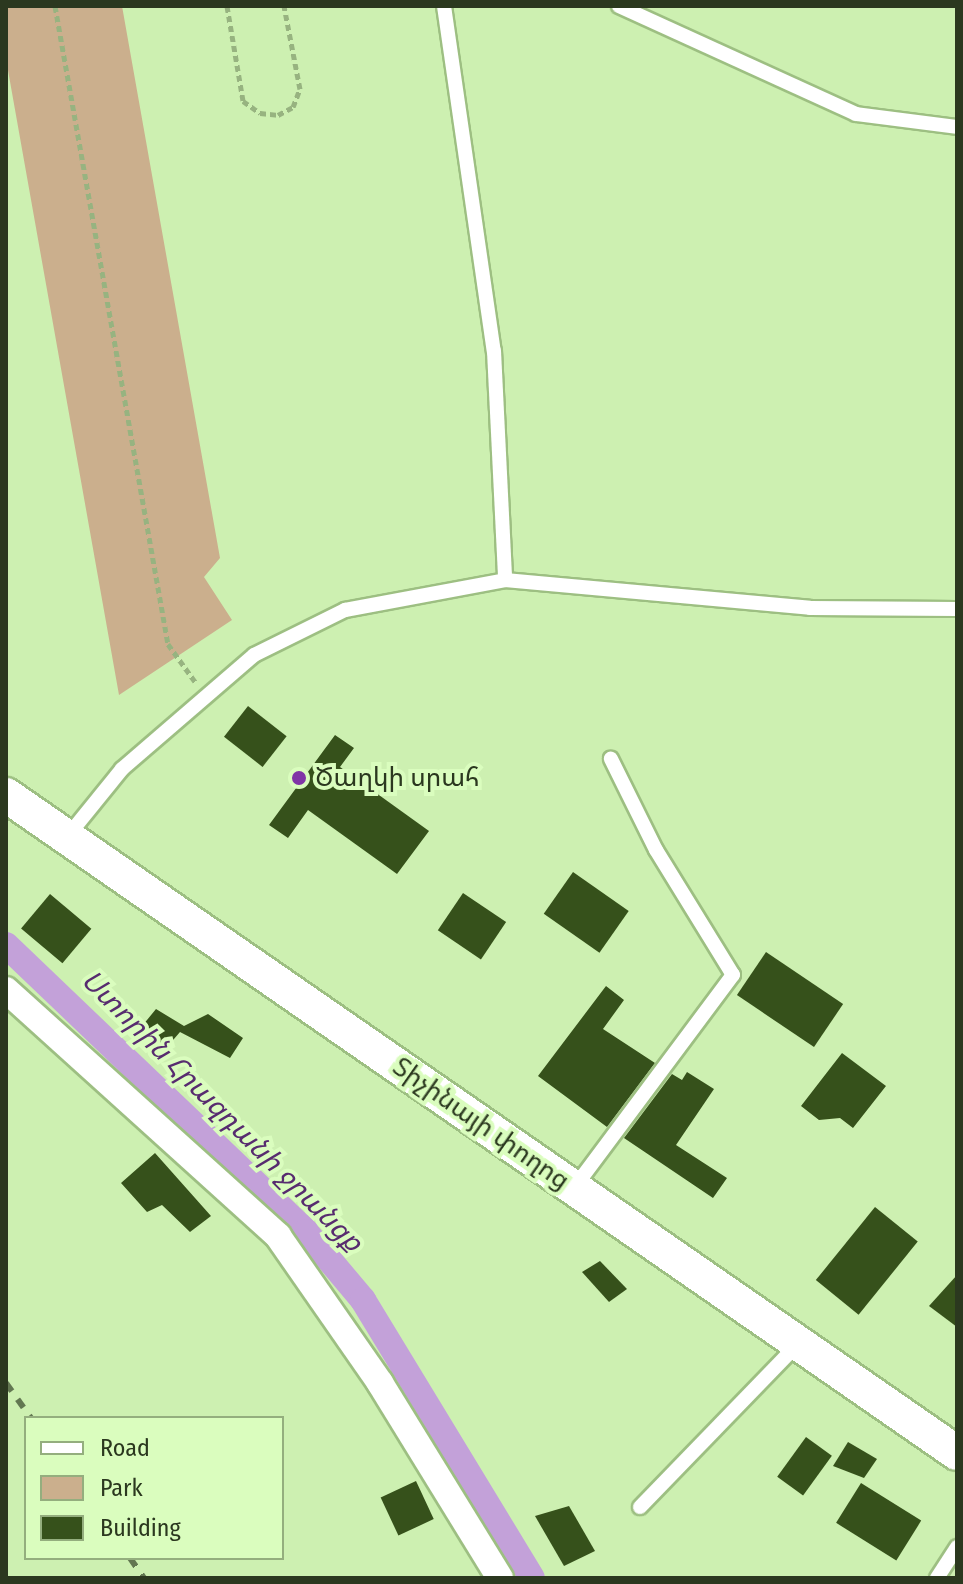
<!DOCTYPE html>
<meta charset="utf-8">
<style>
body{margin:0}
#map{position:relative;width:963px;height:1584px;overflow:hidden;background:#cdf0b1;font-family:"Fira Sans Condensed","Noto Sans Armenian",sans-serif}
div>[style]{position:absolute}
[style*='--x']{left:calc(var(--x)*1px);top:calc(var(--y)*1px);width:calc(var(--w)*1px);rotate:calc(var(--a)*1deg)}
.green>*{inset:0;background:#cbaf8d}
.canal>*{height:26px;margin:-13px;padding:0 13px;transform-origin:13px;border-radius:13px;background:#c3a1d9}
.building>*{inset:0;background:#36511b;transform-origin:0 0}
.path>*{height:5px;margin-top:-2.5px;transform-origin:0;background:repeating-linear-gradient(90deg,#97b380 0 6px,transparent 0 10px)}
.roads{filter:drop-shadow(2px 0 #9dbf82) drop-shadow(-2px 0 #9dbf82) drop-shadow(0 2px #9dbf82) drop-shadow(0 -2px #9dbf82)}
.service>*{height:14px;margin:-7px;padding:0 7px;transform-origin:7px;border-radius:7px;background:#fff}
.minor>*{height:26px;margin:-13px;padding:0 13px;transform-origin:13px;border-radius:13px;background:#fff}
.tertiary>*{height:34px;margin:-17px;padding:0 17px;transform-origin:17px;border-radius:17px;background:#fff}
.rail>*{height:6px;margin-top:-3px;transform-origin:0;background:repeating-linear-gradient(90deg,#627751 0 10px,transparent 0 20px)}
.dots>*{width:22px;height:22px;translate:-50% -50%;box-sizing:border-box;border:4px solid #dafdbe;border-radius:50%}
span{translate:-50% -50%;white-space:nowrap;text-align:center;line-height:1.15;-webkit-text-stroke:8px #dafdbe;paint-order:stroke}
.poi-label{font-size:26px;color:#2b381f}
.left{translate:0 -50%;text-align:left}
.street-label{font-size:26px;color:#2b381f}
.water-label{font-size:28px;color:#572c6f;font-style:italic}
.frame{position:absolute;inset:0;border:8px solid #2b381f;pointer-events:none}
.legend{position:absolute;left:24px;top:1416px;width:260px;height:144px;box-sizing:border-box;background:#dafdbe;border:2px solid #94ae7e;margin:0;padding:10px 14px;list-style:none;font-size:24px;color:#2b381f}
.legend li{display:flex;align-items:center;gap:16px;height:40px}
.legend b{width:40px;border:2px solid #94ae7e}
</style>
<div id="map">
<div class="green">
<div style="clip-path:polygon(6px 6px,122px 6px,220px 558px,204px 577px,232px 620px,119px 695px,6px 59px)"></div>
</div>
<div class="canal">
<div style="--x:6;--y:945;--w:415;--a:43.7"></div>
<div style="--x:306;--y:1232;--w:89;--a:50"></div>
<div style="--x:363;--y:1300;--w:325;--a:58.7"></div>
</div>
<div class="building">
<div style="left:248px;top:706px;width:49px;height:39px;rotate:38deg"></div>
<div style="clip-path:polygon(335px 735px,354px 748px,340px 767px,429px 831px,397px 874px,308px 810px,288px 838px,269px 825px)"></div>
<div style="left:573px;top:872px;width:68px;height:51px;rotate:35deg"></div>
<div style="left:463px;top:893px;width:52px;height:45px;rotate:34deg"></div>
<div style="left:50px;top:894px;width:54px;height:45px;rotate:40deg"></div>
<div style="left:766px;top:952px;width:93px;height:52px;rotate:34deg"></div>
<div style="clip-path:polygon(606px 986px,624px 1000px,603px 1029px,655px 1063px,607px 1127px,538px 1076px)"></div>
<div style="clip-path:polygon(156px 1009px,184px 1026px,208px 1014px,243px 1038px,230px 1058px,180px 1032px,161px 1054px,138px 1031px)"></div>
<div style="clip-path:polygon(842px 1053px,886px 1086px,853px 1128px,840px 1118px,819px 1120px,801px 1106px)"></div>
<div style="clip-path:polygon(687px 1072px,714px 1089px,676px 1145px,727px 1178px,713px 1198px,624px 1138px,672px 1074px,682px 1080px)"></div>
<div style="clip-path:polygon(155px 1153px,211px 1216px,190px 1232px,162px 1205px,147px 1212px,121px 1183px)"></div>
<div style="left:875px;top:1207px;width:55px;height:94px;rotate:39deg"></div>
<div style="clip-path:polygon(600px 1261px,627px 1289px,609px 1302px,582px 1272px)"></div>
<div style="clip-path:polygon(957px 1275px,957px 1327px,929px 1306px)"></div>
<div style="left:806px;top:1437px;width:32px;height:49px;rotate:36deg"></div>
<div style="clip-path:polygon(848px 1442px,877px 1459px,864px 1478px,833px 1466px)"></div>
<div style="left:416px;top:1481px;width:42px;height:39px;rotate:65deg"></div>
<div style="left:861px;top:1483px;width:71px;height:47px;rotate:32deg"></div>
<div style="clip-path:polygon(569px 1506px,595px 1551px,564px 1566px,535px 1516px)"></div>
</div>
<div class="path">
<div style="--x:55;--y:6;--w:648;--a:79.96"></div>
<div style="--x:168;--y:644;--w:48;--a:54.3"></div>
<div style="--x:227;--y:6;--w:96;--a:80.4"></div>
<div style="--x:243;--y:101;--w:21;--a:35"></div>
<div style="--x:260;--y:113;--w:18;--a:6"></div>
<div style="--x:278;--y:115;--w:17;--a:-28"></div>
<div style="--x:293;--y:107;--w:19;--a:-69"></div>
<div style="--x:300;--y:89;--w:85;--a:-100.9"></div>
</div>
<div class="roads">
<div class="service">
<div style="--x:444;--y:6;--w:349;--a:81.8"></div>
<div style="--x:494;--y:351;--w:229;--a:87.2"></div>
<div style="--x:619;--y:6;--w:260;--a:24.5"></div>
<div style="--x:856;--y:114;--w:102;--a:7.3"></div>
<div style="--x:67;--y:837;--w:87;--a:-51"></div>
<div style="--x:122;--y:769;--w:174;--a:-40.8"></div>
<div style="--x:254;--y:655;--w:102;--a:-26.3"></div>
<div style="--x:345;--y:610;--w:163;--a:-10.6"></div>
<div style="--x:505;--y:580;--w:306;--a:5.2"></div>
<div style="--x:810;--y:608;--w:147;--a:0.4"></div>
<div style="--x:574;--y:1188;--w:266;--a:-53.3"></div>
<div style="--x:733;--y:975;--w:147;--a:-121.6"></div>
<div style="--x:656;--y:850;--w:102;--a:-116.3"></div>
<div style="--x:640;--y:1507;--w:227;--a:-45.9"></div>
<div style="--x:937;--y:1578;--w:37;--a:-57"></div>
</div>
<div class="minor">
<div style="--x:6;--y:990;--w:367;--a:42.1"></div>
<div style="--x:278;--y:1236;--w:179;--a:55.2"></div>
<div style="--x:380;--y:1383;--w:229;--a:58.4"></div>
</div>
<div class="tertiary">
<div style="--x:6;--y:795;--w:1156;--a:34.68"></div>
</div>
</div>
<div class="rail">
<div style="--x:6;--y:1383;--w:43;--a:54.5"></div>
<div style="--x:130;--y:1558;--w:24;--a:55"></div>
</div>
<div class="dots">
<div style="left:299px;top:778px;background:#8035a6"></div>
</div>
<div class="poi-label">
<span class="left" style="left:315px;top:778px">Ծաղկի սրահ</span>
</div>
<div class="street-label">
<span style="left:481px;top:1124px;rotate:35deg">Տիչինայի փողոց</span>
</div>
<div class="water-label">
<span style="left:222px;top:1111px;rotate:45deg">Ստորին Հրազդանի ջրանցք</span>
</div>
<div class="frame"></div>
<ul class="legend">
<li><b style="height:10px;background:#fff"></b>Road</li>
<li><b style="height:22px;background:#cbaf8d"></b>Park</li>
<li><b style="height:22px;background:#36511b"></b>Building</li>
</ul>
</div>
